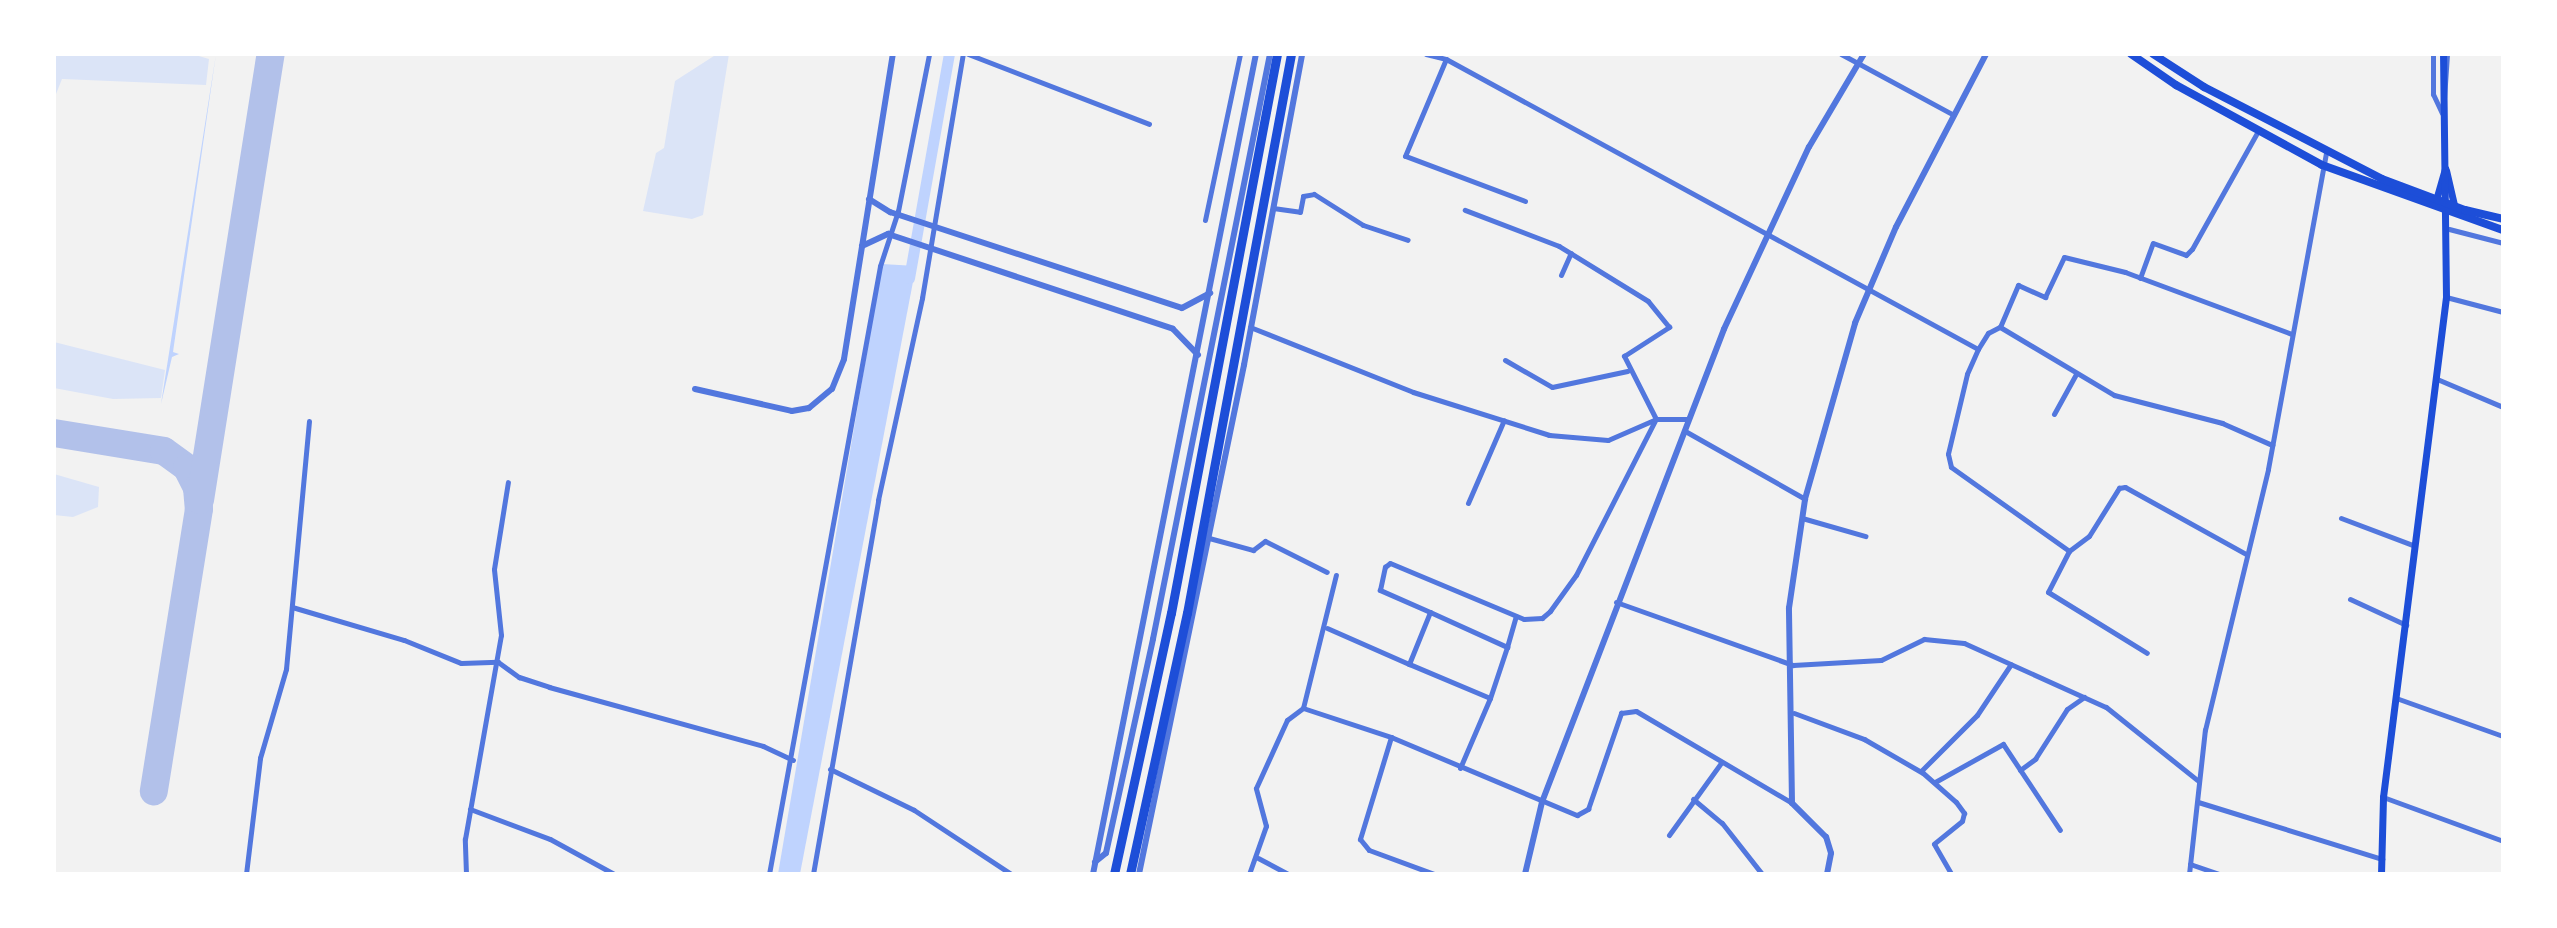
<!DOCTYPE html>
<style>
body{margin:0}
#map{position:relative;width:2557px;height:928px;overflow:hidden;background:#f2f2f2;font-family:"Public Sans",sans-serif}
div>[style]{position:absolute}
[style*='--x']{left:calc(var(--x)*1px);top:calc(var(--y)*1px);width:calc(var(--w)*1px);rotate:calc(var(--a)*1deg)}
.green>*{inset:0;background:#dbe4f7}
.water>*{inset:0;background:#bfd3fe}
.canal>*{height:11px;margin:-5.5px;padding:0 5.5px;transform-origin:5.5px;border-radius:5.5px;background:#bfd3fe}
.taxiway>*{height:28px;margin:-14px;padding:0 14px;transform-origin:14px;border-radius:14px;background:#b2c1ea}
.minor>*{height:5px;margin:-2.5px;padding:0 2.5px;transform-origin:2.5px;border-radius:2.5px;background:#5277de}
.tertiary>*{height:6px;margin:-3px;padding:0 3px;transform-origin:3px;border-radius:3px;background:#5277de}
.secondary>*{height:7px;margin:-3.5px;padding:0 3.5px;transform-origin:3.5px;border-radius:3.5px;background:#1d4ed8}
.primary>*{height:8px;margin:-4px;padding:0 4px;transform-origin:4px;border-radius:4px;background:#1d4ed8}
.trunk>*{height:9px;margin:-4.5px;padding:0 4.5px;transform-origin:4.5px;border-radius:4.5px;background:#1d4ed8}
span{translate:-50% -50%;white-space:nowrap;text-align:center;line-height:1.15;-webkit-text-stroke:6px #fff;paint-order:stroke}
.frame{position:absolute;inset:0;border:56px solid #fff;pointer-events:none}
</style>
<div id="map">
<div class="green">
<div style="clip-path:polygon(54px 54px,192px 54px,209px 59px,206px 85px,62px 79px,54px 99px)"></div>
<div style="clip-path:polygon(717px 54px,729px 54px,703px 215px,692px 219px,643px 211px,656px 153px,664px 148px,675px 81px)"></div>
<div style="clip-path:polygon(54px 342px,165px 370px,161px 398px,113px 399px,54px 388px)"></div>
<div style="clip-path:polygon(54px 474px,99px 487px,98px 507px,73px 517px,54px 515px)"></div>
</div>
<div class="water">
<div style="clip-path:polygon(216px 54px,173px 352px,179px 354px,172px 357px,161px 404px)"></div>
<div style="clip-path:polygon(882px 264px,916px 266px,800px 874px,778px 874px)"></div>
</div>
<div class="canal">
<div style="--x:909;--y:278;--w:228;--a:-79.9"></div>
</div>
<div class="taxiway">
<div style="--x:54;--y:433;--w:111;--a:9.3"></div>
<div style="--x:164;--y:451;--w:29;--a:36"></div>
<div style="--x:187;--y:468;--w:22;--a:63"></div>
<div style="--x:197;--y:488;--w:21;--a:85"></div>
<div style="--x:199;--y:509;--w:286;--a:99.1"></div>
<div style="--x:200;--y:500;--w:452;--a:-81"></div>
</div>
<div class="minor">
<div style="--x:968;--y:54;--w:194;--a:21.1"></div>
<div style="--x:1426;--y:54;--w:21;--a:14"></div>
<div style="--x:1841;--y:54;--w:128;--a:28.4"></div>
<div style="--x:2433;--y:54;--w:40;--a:90"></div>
<div style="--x:2433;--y:94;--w:21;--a:65"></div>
<div style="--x:2443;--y:113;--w:59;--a:-86.1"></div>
<div style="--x:1525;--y:201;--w:128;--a:-159.4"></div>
<div style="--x:1405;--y:156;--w:105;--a:-67.1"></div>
<div style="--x:1446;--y:59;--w:606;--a:28.6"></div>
<div style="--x:1978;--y:349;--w:19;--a:-58"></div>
<div style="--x:1988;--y:333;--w:13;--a:-27"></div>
<div style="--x:2000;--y:327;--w:133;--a:30.8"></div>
<div style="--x:2114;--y:395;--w:112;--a:14.5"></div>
<div style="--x:2222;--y:423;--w:55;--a:23.7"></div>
<div style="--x:1273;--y:208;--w:27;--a:8"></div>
<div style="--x:1300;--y:212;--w:16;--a:-79"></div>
<div style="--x:1303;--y:196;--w:11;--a:-10"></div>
<div style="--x:1314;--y:194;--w:58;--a:32.3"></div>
<div style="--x:1363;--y:225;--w:47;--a:18.4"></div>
<div style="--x:1205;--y:220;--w:170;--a:-78.1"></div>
<div style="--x:2449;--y:229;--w:56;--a:14.5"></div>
<div style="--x:1561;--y:275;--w:24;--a:-66"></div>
<div style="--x:2140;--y:278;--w:37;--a:-70"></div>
<div style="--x:2153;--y:243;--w:35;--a:20"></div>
<div style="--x:2186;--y:255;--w:8;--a:-45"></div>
<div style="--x:2192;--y:249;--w:137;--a:-60.8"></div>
<div style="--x:2446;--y:297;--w:59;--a:14.7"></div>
<div style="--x:1250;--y:327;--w:175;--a:21.7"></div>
<div style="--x:1413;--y:392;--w:143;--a:17.5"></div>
<div style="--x:1549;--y:435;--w:59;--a:4.8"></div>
<div style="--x:1608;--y:440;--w:52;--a:-23.6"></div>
<div style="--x:1656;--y:419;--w:32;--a:0"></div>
<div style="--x:2000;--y:327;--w:46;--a:-66.8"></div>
<div style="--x:2018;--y:285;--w:30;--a:24"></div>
<div style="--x:2045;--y:297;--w:44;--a:-64.6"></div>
<div style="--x:2064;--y:257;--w:63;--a:13.8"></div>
<div style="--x:2125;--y:272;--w:178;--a:20.4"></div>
<div style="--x:1978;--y:349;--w:27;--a:114"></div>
<div style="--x:1967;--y:374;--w:82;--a:103.4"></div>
<div style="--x:1948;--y:454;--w:13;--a:77"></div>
<div style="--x:1951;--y:467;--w:145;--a:35.4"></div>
<div style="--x:2069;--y:551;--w:25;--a:-37"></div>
<div style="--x:2089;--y:536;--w:57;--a:-58"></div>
<div style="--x:2119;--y:488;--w:6;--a:-9"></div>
<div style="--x:2125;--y:487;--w:138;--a:29"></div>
<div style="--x:1505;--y:360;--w:54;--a:29.9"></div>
<div style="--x:1552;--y:387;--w:77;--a:-12"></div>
<div style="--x:2437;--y:379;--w:72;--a:23"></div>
<div style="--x:2054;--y:414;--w:46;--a:-61.2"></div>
<div style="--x:1685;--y:431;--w:138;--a:29.5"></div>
<div style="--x:1468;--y:503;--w:90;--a:-66.6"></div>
<div style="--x:1802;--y:518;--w:66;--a:15.9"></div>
<div style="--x:2341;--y:518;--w:79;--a:20.7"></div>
<div style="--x:1209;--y:538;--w:46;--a:15.3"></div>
<div style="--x:1253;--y:550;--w:15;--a:-37"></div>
<div style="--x:1265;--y:541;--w:69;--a:26.6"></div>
<div style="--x:2069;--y:551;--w:46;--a:117.1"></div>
<div style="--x:2048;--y:592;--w:116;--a:31.6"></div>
<div style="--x:2350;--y:599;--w:62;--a:24.9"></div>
<div style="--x:1616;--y:602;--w:188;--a:19.6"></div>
<div style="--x:1793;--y:665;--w:88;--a:-3.3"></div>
<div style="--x:1881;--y:660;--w:48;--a:-26"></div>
<div style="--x:1924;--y:639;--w:40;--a:5.7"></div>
<div style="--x:1964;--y:643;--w:156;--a:24.3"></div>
<div style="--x:2106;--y:707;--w:117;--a:38.7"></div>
<div style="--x:292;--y:607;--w:117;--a:16.4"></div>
<div style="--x:404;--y:640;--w:61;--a:22"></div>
<div style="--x:461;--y:663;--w:37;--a:-2"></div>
<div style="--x:498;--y:662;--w:26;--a:36"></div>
<div style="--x:519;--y:677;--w:32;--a:18"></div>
<div style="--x:549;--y:687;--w:222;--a:15.4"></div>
<div style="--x:763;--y:746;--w:33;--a:25"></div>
<div style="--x:1430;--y:612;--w:55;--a:-156.3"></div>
<div style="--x:1380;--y:590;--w:24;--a:-78"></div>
<div style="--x:1385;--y:567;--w:6;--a:-39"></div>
<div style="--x:1390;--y:563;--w:145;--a:22.7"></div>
<div style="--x:1524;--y:619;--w:18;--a:-3"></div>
<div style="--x:1542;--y:618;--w:11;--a:-41"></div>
<div style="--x:1550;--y:611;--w:44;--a:-54.2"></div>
<div style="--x:1576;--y:575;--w:175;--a:-62.9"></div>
<div style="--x:1656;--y:419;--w:71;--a:-116.9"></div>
<div style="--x:1624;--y:356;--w:54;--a:-32.8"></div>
<div style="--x:1669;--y:327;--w:33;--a:-129"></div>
<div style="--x:1648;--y:301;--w:105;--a:-148.3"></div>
<div style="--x:1559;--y:246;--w:101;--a:-159"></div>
<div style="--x:1327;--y:628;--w:90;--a:23.7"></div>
<div style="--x:1507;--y:647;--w:32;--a:-74"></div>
<div style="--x:2396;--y:698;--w:114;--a:19.6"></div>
<div style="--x:1303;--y:708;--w:137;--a:-76.1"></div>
<div style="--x:1794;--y:713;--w:75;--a:20.4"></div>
<div style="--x:1864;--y:739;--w:68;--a:30"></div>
<div style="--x:1923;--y:773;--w:44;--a:41.3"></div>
<div style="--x:1956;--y:802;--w:14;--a:54"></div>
<div style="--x:1964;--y:813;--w:8;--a:104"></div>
<div style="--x:1962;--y:821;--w:36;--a:141"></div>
<div style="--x:1934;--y:844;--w:34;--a:60"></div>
<div style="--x:1391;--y:737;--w:107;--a:106.9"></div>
<div style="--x:1360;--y:839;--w:14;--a:51"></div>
<div style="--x:1369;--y:850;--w:69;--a:20.3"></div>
<div style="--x:1460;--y:768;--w:76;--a:-66.8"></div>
<div style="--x:1490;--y:698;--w:88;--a:-157.2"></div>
<div style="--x:1409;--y:664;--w:56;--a:-68"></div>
<div style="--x:1430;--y:612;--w:85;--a:24.4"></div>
<div style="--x:1507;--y:647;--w:54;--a:108.4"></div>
<div style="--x:830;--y:769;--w:93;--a:26"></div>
<div style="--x:914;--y:810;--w:116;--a:33.4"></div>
<div style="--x:2020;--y:770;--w:19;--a:-36"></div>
<div style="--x:2035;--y:759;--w:59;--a:-57.4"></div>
<div style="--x:2067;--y:709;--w:21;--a:-35"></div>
<div style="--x:1921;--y:771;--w:79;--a:-45"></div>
<div style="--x:1977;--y:715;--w:61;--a:-56.3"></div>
<div style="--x:1935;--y:782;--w:78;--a:-29.2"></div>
<div style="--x:2003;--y:744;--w:103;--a:56.5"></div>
<div style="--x:2383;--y:797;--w:128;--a:20.1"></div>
<div style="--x:1693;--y:799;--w:38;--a:40"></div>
<div style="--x:1722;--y:823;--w:65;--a:51.9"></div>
<div style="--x:2198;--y:802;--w:193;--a:17.2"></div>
<div style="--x:470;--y:809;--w:85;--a:20.6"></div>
<div style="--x:550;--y:839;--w:73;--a:28.7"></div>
<div style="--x:1669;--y:835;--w:89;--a:-54.2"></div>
<div style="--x:1258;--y:858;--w:34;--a:28"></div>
<div style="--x:2190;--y:864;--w:31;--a:19"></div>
<div style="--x:246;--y:874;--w:117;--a:-83.1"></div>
<div style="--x:260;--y:758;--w:93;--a:-73.7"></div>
<div style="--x:286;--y:669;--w:249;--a:-84.7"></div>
<div style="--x:466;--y:874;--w:35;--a:-92"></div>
<div style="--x:465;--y:839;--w:207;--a:-80"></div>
<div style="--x:501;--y:635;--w:66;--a:-96.1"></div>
<div style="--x:494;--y:569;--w:88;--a:-80.9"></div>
<div style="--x:769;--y:874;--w:618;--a:-79.65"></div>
<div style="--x:880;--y:266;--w:58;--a:-71.9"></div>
<div style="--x:898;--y:211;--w:160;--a:-78.8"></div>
<div style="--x:813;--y:874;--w:380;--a:-80.1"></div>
<div style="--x:878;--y:500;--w:207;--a:-77.7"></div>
<div style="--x:922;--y:298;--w:247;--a:-80.5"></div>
<div style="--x:1249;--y:874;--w:51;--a:-70.5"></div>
<div style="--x:1266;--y:826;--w:39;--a:-105"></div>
<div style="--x:1256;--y:788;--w:75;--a:-65.5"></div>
<div style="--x:1287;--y:720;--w:20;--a:-37"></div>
<div style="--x:1303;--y:708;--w:93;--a:18.2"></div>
<div style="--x:1391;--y:737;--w:202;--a:22.8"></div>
<div style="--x:1577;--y:815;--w:13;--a:-29"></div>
<div style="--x:1588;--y:809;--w:102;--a:-71"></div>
<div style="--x:1621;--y:713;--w:15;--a:-8"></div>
<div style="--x:1636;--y:711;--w:181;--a:30.5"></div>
<div style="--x:2189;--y:874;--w:145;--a:-83.7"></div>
<div style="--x:2205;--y:730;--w:268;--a:-76.4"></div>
<div style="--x:2268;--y:469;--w:322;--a:-79.6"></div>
</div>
<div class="tertiary">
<div style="--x:869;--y:199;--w:25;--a:32"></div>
<div style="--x:890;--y:212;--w:307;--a:18.2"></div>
<div style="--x:1182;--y:308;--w:32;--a:-28"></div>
<div style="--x:862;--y:246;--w:29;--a:-25"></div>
<div style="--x:888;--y:234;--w:300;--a:18.4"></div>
<div style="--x:1173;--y:329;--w:36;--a:46"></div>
<div style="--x:695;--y:389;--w:99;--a:12.8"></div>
<div style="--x:792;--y:411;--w:17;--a:-10"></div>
<div style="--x:809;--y:408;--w:30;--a:-40"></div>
<div style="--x:832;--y:389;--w:32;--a:-68"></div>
<div style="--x:844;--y:359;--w:309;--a:-80.9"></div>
<div style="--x:1095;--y:862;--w:14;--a:-39"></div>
<div style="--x:1106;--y:853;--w:219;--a:-77.6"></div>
<div style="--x:1153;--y:639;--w:597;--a:-78.69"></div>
<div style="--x:1093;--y:874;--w:836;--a:-78.76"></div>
<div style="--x:1139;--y:874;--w:520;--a:-78.34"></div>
<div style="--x:1244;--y:365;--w:316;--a:-79.4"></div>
<div style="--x:1525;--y:874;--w:74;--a:-76.7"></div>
<div style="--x:1542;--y:802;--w:507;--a:-68.95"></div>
<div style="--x:1724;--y:329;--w:201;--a:-65"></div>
<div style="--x:1809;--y:147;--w:108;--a:-59.4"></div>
<div style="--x:1827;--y:874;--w:21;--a:-79"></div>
<div style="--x:1831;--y:853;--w:17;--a:-107"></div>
<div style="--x:1826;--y:837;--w:48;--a:-135"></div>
<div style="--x:1792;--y:803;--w:195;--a:-90.9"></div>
<div style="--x:1789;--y:608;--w:110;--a:-81.6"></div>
<div style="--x:1805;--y:499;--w:183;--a:-74.1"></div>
<div style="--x:1855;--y:323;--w:104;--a:-66.9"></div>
<div style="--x:1896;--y:227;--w:195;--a:-62.5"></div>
</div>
<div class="secondary">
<div style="--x:2446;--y:170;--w:37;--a:77"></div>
<div style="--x:2436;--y:200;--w:33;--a:-74"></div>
<div style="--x:2381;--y:874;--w:77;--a:-88.5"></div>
<div style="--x:2383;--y:797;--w:504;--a:-82.82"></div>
<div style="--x:2446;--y:297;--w:243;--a:-90.7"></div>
</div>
<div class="primary">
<div style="--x:2131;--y:54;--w:55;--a:34.6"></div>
<div style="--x:2176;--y:85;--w:166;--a:28.7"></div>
<div style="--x:2322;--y:165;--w:192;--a:19.8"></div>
<div style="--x:2153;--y:54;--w:61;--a:32.9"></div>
<div style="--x:2204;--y:87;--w:200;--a:27.3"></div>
<div style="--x:2382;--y:179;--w:89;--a:20.5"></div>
<div style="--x:2465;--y:210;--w:39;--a:13"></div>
</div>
<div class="trunk">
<div style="--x:1114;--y:874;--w:267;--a:-77.7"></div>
<div style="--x:1171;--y:613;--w:569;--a:-79.26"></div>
<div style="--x:1130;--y:874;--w:267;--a:-77.7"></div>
<div style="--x:1187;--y:613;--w:569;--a:-79.46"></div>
</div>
<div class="frame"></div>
</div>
